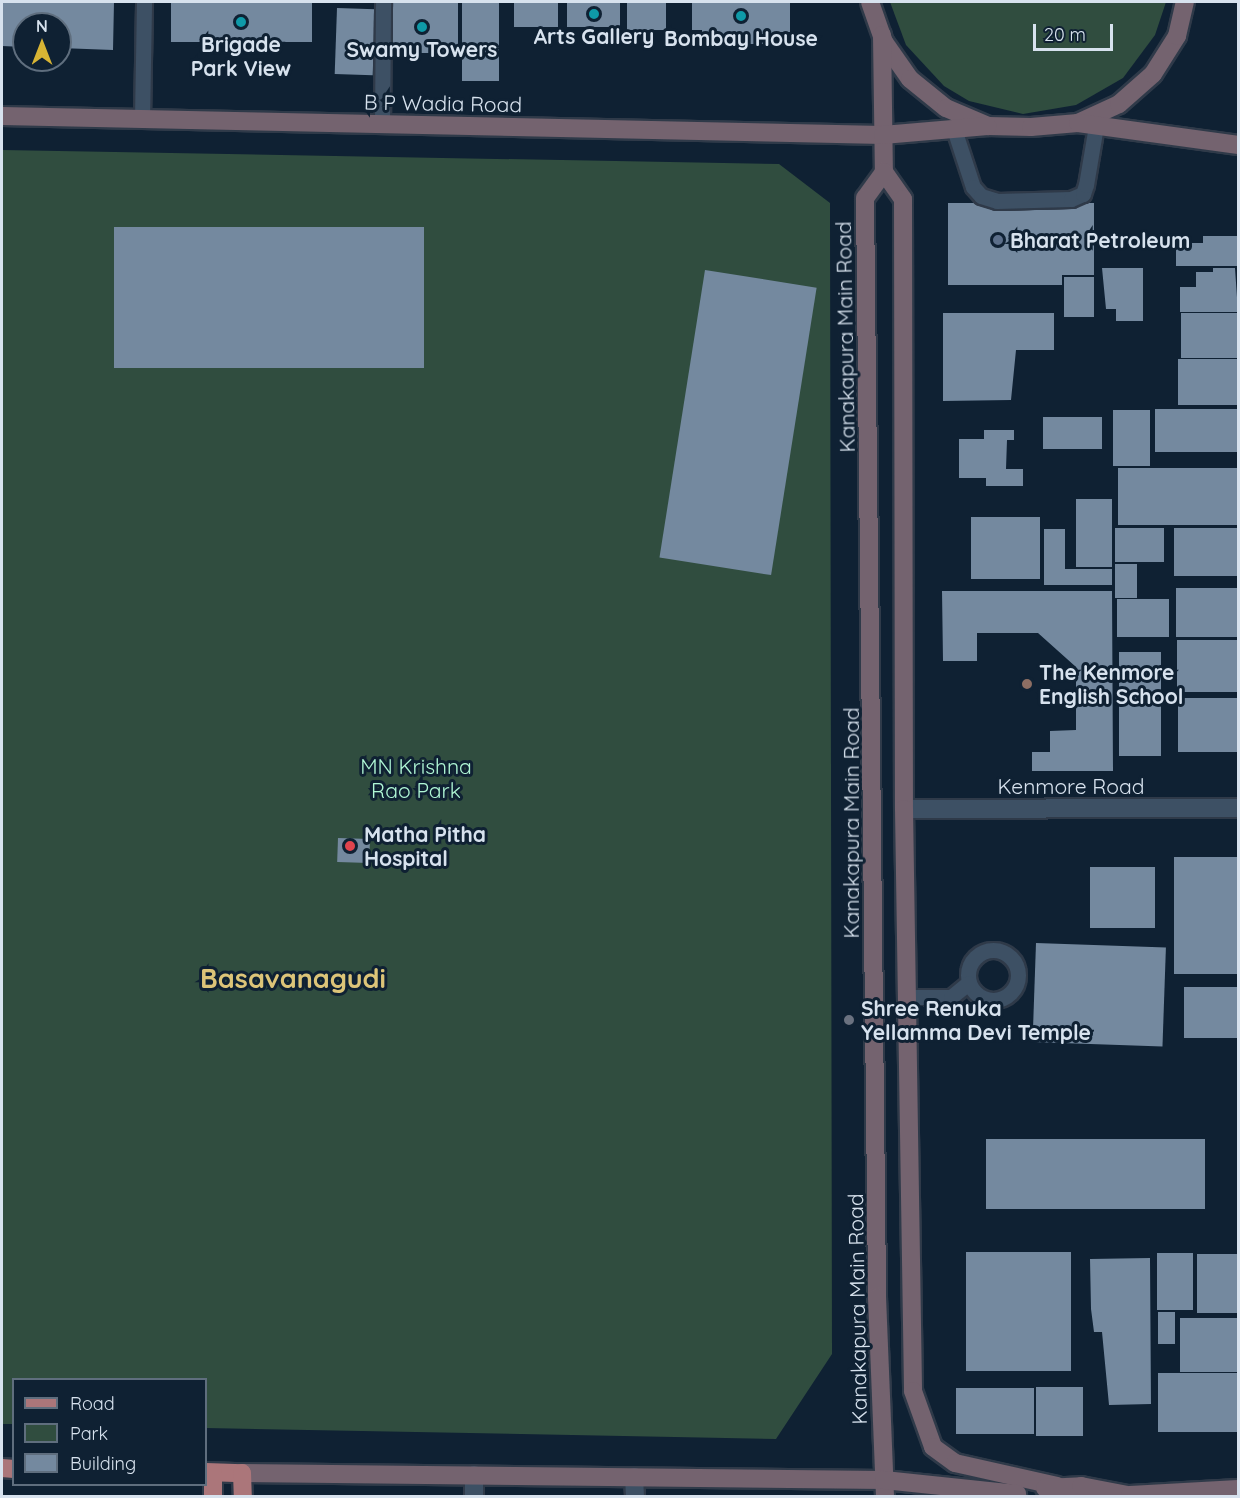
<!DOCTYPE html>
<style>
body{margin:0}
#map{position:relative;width:1240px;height:1498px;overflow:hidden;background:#0f2133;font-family:Quicksand,sans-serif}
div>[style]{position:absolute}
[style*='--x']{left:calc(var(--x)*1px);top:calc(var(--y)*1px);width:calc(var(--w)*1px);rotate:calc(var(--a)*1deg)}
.green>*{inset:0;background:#304d3f}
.building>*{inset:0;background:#74899f;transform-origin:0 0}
.roads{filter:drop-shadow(2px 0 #2f3a49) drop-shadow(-2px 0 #2f3a49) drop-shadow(0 2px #2f3a49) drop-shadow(0 -2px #2f3a49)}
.lane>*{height:15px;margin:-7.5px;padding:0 7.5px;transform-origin:7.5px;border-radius:7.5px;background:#3d5064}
.lane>.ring{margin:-7.5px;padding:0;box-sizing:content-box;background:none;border:15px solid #3d5064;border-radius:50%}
.street>*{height:18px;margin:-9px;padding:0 9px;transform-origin:9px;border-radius:9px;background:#3d5064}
.secondary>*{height:18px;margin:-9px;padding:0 9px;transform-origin:9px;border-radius:9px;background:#74636f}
.primary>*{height:18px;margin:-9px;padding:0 9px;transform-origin:9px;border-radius:9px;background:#ab767a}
.dots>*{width:16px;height:16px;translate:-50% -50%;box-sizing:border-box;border:3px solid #0f2133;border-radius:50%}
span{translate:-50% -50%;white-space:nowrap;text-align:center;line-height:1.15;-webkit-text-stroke:6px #0f2133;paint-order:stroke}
.poi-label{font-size:21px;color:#d7e2ee;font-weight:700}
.left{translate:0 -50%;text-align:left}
.street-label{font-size:21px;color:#d7e2ee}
.park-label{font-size:21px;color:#b0f7d5}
.district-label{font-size:27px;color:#dcc478;font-weight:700}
.frame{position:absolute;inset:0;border:3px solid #d7e2ee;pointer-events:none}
.legend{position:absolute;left:12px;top:1378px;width:195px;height:108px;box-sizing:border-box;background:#0f2133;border:2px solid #5f6e7e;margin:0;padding:8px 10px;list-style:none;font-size:18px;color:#d7e2ee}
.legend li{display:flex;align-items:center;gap:12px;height:30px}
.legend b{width:30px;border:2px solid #5f6e7e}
.north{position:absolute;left:12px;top:12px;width:60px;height:60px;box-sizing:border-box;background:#0f2133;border:2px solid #5f6e7e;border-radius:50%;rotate:0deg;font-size:16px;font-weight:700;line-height:24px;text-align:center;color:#d7e2ee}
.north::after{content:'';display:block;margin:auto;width:21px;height:27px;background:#d7b434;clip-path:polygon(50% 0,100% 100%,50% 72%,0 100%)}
.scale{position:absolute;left:1033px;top:24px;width:80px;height:27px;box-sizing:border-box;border:3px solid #d7e2ee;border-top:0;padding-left:8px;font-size:18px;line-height:21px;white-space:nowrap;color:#d7e2ee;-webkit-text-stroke:4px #0f2133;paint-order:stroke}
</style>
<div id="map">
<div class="green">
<div style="clip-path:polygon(890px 2px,1166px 2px,1155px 35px,1123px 78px,1076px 105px,1023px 114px,969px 101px,944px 86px,906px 45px)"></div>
<div style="clip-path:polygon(2px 150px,779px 164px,830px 203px,832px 1354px,776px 1439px,206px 1428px,206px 1380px,14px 1380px,13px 1424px,2px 1424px)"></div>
</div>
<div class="building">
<div style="clip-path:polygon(2px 2px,114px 2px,113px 50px,60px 48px,60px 24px,24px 24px,24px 47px,2px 46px)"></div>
<div style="left:171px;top:2px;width:141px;height:40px"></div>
<div style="left:386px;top:2px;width:72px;height:51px"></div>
<div style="left:462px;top:2px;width:37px;height:79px"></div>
<div style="left:514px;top:2px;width:44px;height:25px"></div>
<div style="left:567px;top:2px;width:53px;height:25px"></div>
<div style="left:627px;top:2px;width:39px;height:28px"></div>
<div style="clip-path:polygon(692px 2px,790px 2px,790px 32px,775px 32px,775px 44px,702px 44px,702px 30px,692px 30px)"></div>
<div style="left:337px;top:8px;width:38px;height:66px;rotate:2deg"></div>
<div style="clip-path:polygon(948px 203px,1094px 203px,1094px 275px,1062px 275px,1062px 285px,948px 285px)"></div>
<div style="left:114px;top:227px;width:310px;height:141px"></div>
<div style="clip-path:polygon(1203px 236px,1238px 236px,1238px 266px,1176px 266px,1176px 243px,1203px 243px)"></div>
<div style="clip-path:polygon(1102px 268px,1143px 268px,1143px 321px,1116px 321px,1116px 309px,1106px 309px)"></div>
<div style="clip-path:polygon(1213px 268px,1235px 268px,1238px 312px,1180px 312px,1180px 287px,1196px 287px,1196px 272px,1213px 272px)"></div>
<div style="left:705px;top:270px;width:113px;height:291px;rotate:9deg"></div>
<div style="left:1064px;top:277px;width:30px;height:40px"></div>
<div style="clip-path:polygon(943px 313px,1054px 313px,1054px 350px,1016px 350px,1011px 400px,943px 401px)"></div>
<div style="left:1181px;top:313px;width:57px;height:45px"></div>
<div style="left:1178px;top:359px;width:60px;height:46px"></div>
<div style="left:1155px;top:409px;width:83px;height:43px"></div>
<div style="left:1113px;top:410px;width:37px;height:56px"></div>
<div style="left:1043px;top:417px;width:59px;height:32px"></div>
<div style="clip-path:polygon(984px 430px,1014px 430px,1014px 440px,1007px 440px,1006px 469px,1023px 469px,1023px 486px,986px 486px,986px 478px,959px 478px,959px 439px,984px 439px)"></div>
<div style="left:1118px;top:468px;width:120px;height:57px"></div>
<div style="left:1076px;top:499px;width:36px;height:68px"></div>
<div style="left:971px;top:517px;width:69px;height:62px"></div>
<div style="left:1115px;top:528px;width:49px;height:34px"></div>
<div style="left:1174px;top:528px;width:64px;height:48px"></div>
<div style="clip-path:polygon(1044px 529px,1065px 529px,1065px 569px,1112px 569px,1112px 585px,1044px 585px)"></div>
<div style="left:1115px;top:564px;width:22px;height:34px"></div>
<div style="left:1176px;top:588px;width:62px;height:49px"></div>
<div style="clip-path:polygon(942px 591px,1112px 591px,1113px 771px,1032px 771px,1032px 752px,1050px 752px,1050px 731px,1076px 730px,1076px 667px,1038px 633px,977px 633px,977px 661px,943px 661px)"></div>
<div style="left:1169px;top:599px;width:38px;height:52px;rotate:90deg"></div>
<div style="left:1177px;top:640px;width:61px;height:52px"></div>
<div style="left:1119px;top:652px;width:42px;height:104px"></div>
<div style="left:1178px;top:698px;width:60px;height:54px"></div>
<div style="left:338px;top:838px;width:32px;height:24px;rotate:2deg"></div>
<div style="left:1174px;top:857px;width:64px;height:117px"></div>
<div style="left:1090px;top:867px;width:65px;height:61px"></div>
<div style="left:1036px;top:943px;width:130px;height:99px;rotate:2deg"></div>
<div style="left:1238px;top:987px;width:51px;height:54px;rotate:90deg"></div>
<div style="left:986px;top:1139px;width:219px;height:70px"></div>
<div style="left:966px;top:1252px;width:105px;height:119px"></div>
<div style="left:1157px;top:1253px;width:36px;height:57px"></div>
<div style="left:1197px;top:1254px;width:41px;height:59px"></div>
<div style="clip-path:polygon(1150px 1258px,1151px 1404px,1109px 1405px,1102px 1332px,1094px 1332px,1091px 1309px,1090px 1259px)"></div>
<div style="left:1158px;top:1312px;width:17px;height:32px"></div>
<div style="left:1180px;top:1318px;width:58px;height:54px"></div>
<div style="left:1158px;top:1373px;width:79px;height:59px"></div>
<div style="left:1036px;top:1387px;width:47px;height:49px"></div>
<div style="left:956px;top:1388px;width:78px;height:46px"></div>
</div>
<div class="roads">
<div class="lane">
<div style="--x:142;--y:119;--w:117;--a:-89"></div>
<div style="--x:382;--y:124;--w:122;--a:-89.5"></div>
<div style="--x:954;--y:129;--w:61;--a:71.9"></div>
<div style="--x:973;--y:187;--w:12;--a:48"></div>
<div style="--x:981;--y:196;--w:17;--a:17"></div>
<div style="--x:997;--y:201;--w:74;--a:-1.5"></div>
<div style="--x:1071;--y:199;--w:13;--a:-23"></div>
<div style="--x:1083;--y:194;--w:9;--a:-72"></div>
<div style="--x:1086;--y:185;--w:60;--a:-80.4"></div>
<div class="ring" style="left:968px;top:950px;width:35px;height:35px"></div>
<div style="--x:907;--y:997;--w:44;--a:0"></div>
<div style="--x:951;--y:997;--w:22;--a:-39"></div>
</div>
<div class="street">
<div style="--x:904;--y:809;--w:334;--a:-0.2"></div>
<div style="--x:634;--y:1477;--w:19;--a:87"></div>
<div style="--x:474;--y:1496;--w:21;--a:-90"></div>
</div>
<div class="secondary">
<div style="--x:870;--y:2;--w:42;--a:70.7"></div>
<div style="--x:884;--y:42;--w:45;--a:54.9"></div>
<div style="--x:910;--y:79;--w:46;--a:38.9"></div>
<div style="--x:946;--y:108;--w:46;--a:23.2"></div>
<div style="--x:988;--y:126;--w:43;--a:1.3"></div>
<div style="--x:1031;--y:127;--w:47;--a:-4.9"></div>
<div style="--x:1078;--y:123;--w:45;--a:-24.9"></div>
<div style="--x:1119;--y:104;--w:45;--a:-41.4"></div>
<div style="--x:1153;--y:74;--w:45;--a:-57.7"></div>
<div style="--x:1177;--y:36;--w:35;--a:-77"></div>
<div style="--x:882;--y:35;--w:137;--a:89.2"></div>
<div style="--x:884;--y:172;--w:33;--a:55"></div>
<div style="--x:903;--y:199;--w:610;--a:89.91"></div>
<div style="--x:904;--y:809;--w:582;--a:89.11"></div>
<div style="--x:913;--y:1391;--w:59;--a:70.3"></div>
<div style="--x:933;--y:1447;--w:27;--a:36"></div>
<div style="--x:955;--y:1463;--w:105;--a:12.7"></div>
<div style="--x:2;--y:116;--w:881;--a:1.24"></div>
<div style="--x:883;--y:135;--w:105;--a:-4.9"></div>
<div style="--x:1078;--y:123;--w:162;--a:7.8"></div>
<div style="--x:884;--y:172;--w:32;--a:126"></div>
<div style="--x:865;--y:198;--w:1099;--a:89.37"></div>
<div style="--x:877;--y:1297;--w:199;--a:87.7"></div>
<div style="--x:242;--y:1473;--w:642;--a:0.62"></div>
<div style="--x:884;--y:1480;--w:134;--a:6"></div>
<div style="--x:1045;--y:1488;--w:36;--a:-3"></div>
<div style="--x:1081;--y:1486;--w:53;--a:10.9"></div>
<div style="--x:1130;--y:1495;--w:108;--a:-3.2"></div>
</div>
<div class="primary">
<div style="--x:2;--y:1468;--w:12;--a:5"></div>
<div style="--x:206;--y:1472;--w:36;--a:2"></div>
<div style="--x:242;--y:1473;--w:23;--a:88"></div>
<div style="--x:213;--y:1473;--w:23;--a:90"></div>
</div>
</div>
<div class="dots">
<div style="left:594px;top:14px;background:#0f9aa8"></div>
<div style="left:741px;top:16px;background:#0f9aa8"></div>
<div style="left:241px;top:22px;background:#0f9aa8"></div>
<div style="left:422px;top:27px;background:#0f9aa8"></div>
<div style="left:998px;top:240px;background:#5c6f8a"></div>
<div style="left:1027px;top:684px;background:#8d6e63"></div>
<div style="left:350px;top:846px;background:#e0444e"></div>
<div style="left:849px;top:1020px;background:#6b7280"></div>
</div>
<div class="poi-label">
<span style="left:594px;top:36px">Arts Gallery</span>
<span style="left:741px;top:38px">Bombay House</span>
<span style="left:241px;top:56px">Brigade<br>Park View</span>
<span style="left:422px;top:49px">Swamy Towers</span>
<span class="left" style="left:1010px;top:240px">Bharat Petroleum</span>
<span class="left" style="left:1039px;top:684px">The Kenmore<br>English School</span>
<span class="left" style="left:364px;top:846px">Matha Pitha<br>Hospital</span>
<span class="left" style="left:861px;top:1020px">Shree Renuka<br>Yellamma Devi Temple</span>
</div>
<div class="street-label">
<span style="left:443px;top:103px;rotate:1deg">B P Wadia Road</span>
<span style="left:845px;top:337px;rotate:-91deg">Kanakapura Main Road</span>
<span style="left:1071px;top:786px">Kenmore Road</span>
<span style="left:851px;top:823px;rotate:-90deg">Kanakapura Main Road</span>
<span style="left:857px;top:1309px;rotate:-91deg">Kanakapura Main Road</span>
</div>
<div class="park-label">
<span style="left:416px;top:778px">MN Krishna<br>Rao Park</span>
</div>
<div class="district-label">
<span style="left:293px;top:979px">Basavanagudi</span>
</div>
<div class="frame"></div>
<ul class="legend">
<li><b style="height:8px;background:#ab767a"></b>Road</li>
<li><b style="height:16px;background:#304d3f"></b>Park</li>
<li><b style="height:16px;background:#74899f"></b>Building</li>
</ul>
<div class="north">N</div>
<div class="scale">20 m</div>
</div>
